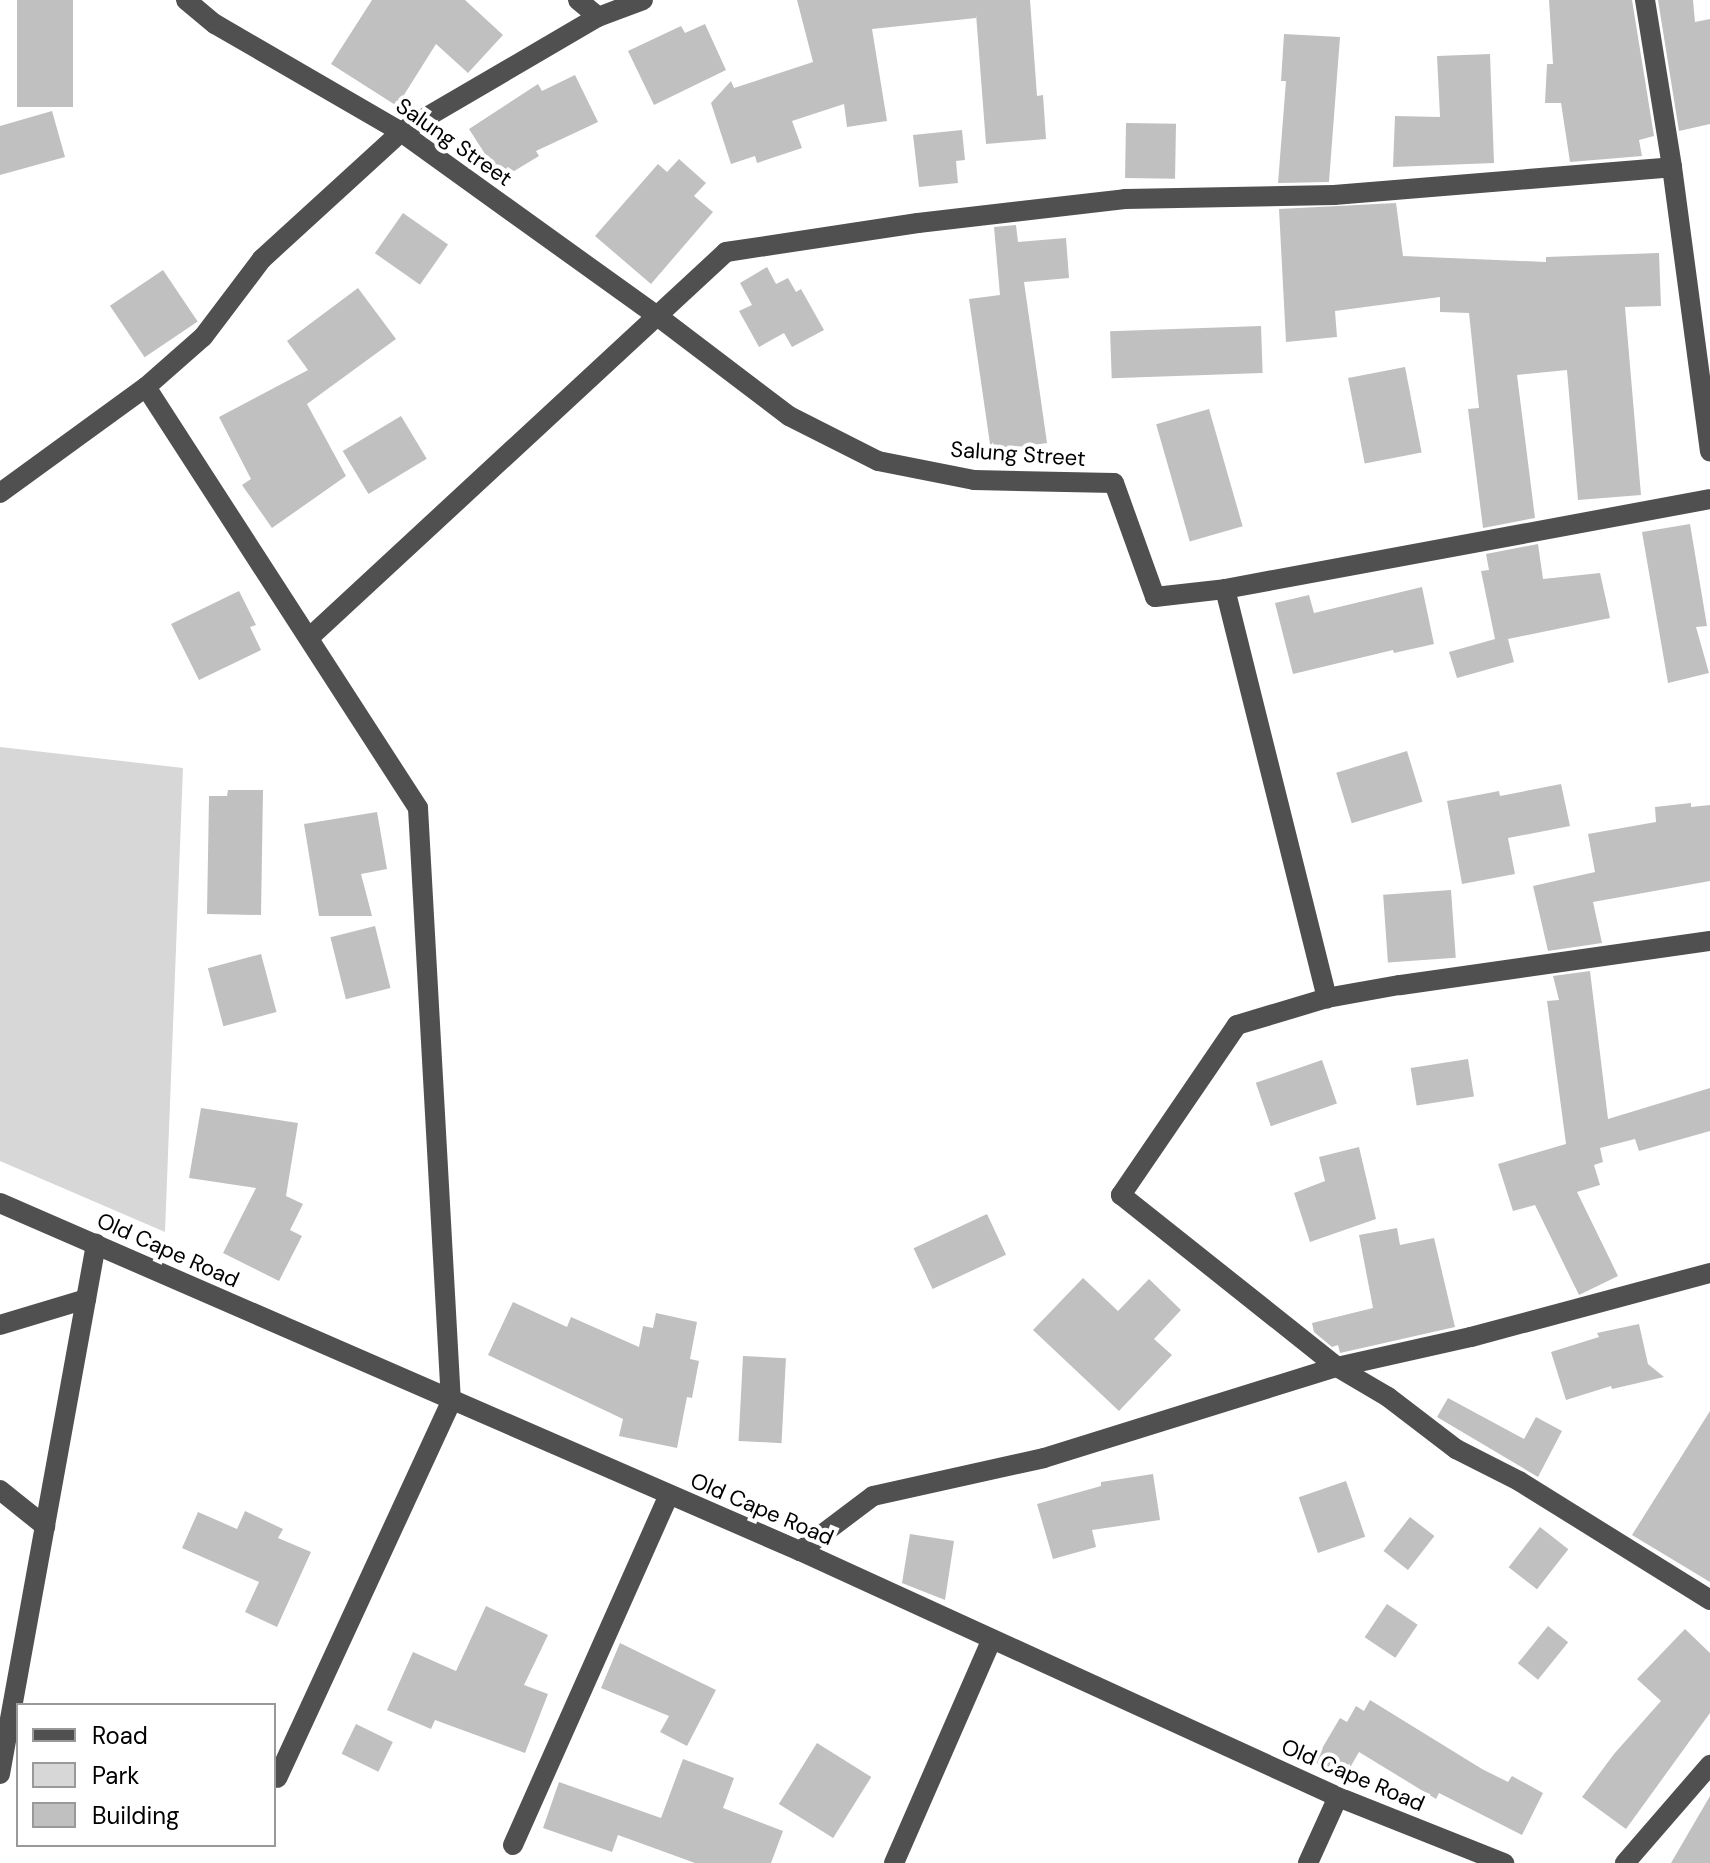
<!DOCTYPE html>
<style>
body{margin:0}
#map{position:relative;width:1710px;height:1863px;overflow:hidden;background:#fff;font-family:"DM Sans",sans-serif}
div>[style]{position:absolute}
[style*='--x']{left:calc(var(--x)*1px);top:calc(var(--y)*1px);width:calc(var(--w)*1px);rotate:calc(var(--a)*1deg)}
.green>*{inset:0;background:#d7d7d7}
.building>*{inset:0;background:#c0c0c0;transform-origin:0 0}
.minor>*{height:20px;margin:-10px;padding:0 10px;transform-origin:10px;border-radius:10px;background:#505050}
span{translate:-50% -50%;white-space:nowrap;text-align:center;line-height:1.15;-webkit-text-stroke:8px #fff;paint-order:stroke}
.street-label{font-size:22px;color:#000}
.legend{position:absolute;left:16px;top:1703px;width:260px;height:144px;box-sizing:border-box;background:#fff;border:2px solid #999;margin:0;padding:10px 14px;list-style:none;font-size:24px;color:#000}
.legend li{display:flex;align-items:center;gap:16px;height:40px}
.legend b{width:40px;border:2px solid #999}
</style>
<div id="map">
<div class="green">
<div style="clip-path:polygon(0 747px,183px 768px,165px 1232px,0 1161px)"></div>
</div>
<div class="building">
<div style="left:17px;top:0;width:56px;height:107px"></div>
<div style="clip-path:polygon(372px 0,465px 0,503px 35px,468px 73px,436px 44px,397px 106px,331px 64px)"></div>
<div style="clip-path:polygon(797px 0,1030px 0,1037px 96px,1043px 95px,1046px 139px,986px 144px,976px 14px,976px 18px,872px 29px,887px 121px,847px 127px,844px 104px,792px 121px,802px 148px,757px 163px,755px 156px,731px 164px,711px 103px,731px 81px,734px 88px,813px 62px)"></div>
<div style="clip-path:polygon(1549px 0,1632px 0,1654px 136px,1639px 140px,1642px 156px,1570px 162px,1561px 103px,1545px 103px,1547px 64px,1553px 64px)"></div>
<div style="clip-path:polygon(1658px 0,1693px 0,1695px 22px,1710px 19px,1710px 124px,1679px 131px)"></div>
<div style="clip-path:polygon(705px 24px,726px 70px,654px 105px,628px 51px,681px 26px,685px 33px)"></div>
<div style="clip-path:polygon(1284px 34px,1340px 37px,1329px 182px,1278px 183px,1286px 81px,1281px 81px)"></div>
<div style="clip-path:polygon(1490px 54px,1494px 163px,1393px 167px,1395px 116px,1440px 117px,1437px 56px)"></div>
<div style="clip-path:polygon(575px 75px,598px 122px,536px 151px,539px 156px,501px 179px,469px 129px,538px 84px,542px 91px)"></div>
<div style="clip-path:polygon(52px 111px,65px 157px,0 175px,0 126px)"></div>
<div style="left:1126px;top:123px;width:50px;height:55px;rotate:1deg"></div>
<div style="clip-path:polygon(962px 130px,965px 160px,956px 161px,958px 183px,919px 187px,913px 135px)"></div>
<div style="clip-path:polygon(679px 159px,706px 183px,694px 196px,713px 212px,651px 284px,595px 236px,658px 164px,667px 172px)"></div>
<div style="clip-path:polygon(1396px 203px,1403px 256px,1546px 262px,1546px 257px,1659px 253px,1661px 306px,1625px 307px,1641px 495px,1578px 500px,1567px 370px,1517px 375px,1535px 518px,1483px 528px,1468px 409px,1479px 408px,1469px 313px,1440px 312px,1440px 297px,1335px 311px,1337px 337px,1286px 342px,1279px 209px)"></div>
<div style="left:403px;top:213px;width:55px;height:49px;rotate:35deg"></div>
<div style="clip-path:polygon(1016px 225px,1018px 242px,1066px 238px,1069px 278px,1024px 282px,1047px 443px,991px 451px,969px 299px,1000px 295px,994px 227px)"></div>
<div style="clip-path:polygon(767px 267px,776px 284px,788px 278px,796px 292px,801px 289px,824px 330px,792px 347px,784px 333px,759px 347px,739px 311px,752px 305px,740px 283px)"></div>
<div style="left:163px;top:270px;width:62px;height:64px;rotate:56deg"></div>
<div style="clip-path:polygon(358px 288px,396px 339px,307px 404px,346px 476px,272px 528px,242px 485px,251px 479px,219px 417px,308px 370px,287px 341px)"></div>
<div style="left:1261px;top:326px;width:47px;height:151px;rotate:88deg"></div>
<div style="left:1405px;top:367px;width:87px;height:58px;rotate:79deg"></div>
<div style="left:1209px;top:409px;width:122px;height:55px;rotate:74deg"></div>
<div style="left:401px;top:416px;width:50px;height:68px;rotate:59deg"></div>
<div style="clip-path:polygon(1690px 524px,1707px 626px,1696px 627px,1709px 673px,1668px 683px,1642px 532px)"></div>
<div style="clip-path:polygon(1538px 544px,1543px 579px,1600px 573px,1610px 618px,1508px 639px,1514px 662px,1457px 678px,1449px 652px,1495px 639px,1481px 571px,1489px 570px,1486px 554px)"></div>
<div style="clip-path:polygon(1422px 587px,1434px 644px,1394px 653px,1393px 650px,1293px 674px,1275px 603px,1309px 595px,1314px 613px)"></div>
<div style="clip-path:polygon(239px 591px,256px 625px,250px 627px,261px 650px,199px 680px,171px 624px)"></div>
<div style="left:1407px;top:751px;width:53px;height:74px;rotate:73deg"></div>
<div style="clip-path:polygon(1561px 784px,1570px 826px,1508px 838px,1515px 874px,1462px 884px,1447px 801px,1499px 791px,1500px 796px)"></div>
<div style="clip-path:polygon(228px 790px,263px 790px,261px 915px,207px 914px,209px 796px,227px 796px)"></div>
<div style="clip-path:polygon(1691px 803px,1691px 807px,1710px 805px,1710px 881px,1593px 902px,1602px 943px,1548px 951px,1533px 886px,1595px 872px,1588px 834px,1656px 822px,1655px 807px)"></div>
<div style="clip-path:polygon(377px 812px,387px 869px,361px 874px,372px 916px,319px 916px,304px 824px)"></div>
<div style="left:1451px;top:890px;width:68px;height:68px;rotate:86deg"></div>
<div style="left:375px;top:926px;width:64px;height:46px;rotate:76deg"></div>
<div style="left:261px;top:954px;width:60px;height:55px;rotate:75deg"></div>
<div style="clip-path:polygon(1590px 971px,1608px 1119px,1710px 1088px,1710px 1131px,1639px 1151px,1635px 1139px,1600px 1148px,1603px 1162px,1594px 1165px,1600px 1185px,1577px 1192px,1618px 1276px,1579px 1295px,1535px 1205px,1513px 1211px,1498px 1164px,1566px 1144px,1547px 1001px,1559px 1000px,1553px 976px)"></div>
<div style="left:1468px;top:1059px;width:38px;height:58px;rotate:81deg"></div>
<div style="left:1322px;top:1060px;width:46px;height:70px;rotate:71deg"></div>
<div style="clip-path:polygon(201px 1108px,298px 1123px,286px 1196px,303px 1204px,290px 1230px,302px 1236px,279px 1281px,223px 1253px,256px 1188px,189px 1178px)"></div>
<div style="clip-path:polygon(1359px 1147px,1376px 1219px,1310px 1242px,1294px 1193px,1325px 1181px,1319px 1157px)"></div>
<div style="left:987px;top:1214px;width:45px;height:81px;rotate:65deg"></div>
<div style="clip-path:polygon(1397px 1228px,1400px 1245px,1434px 1238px,1455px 1327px,1340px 1353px,1338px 1345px,1332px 1347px,1314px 1332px,1312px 1323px,1373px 1308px,1359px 1235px)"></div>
<div style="clip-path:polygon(1083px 1278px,1118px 1311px,1149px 1279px,1181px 1310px,1154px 1339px,1172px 1355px,1119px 1411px,1033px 1330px)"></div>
<div style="clip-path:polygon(513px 1302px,567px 1327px,571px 1317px,639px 1347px,643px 1326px,653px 1328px,656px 1313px,697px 1322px,690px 1359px,699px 1361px,692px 1398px,687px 1397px,677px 1448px,619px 1436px,623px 1419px,488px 1355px)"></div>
<div style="clip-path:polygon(1639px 1324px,1648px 1364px,1664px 1377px,1612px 1389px,1611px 1386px,1566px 1400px,1551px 1352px,1599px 1337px,1597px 1333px)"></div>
<div style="left:743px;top:1356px;width:43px;height:85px;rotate:3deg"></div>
<div style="clip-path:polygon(1448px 1398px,1524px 1439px,1536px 1417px,1562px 1431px,1538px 1477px,1437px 1417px)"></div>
<div style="clip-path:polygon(1710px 1411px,1710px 1582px,1632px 1535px)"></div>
<div style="clip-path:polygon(1153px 1474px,1160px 1520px,1092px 1530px,1096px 1547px,1053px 1559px,1037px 1504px,1101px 1486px,1101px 1482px)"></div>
<div style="left:1346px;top:1481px;width:59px;height:50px;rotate:71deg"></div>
<div style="clip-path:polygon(245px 1511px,283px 1529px,278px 1538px,311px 1552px,277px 1627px,245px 1612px,259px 1582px,182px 1548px,198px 1512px,237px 1529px)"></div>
<div style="left:1410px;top:1517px;width:31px;height:43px;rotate:38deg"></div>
<div style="left:1540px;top:1527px;width:36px;height:51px;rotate:38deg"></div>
<div style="clip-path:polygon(910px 1534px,954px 1541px,945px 1600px,902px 1583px)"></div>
<div style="left:1387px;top:1604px;width:37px;height:40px;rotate:34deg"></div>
<div style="clip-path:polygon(486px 1606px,548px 1635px,524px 1685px,548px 1694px,525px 1753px,435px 1720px,431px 1729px,387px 1710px,413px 1652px,456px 1671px)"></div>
<div style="left:1548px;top:1626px;width:26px;height:48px;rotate:39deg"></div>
<div style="clip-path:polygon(1685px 1629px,1710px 1653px,1710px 1713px,1626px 1829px,1582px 1797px,1614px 1754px,1661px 1701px,1637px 1679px)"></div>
<div style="clip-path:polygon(620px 1643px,716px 1690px,687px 1746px,660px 1732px,669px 1716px,601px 1688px)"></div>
<div style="clip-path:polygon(1370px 1700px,1482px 1769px,1508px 1782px,1512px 1776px,1543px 1793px,1522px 1835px,1439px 1793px,1436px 1799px,1359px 1752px,1344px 1778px,1314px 1762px,1340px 1718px,1347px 1722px,1356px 1706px,1364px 1711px)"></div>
<div style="left:356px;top:1724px;width:41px;height:33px;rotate:26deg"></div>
<div style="left:817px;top:1743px;width:64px;height:72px;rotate:32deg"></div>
<div style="clip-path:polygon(683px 1759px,734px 1778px,723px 1808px,783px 1831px,771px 1863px,695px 1863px,618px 1835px,612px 1852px,543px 1828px,559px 1782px,661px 1818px)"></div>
<div style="clip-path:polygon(1710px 1796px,1710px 1863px,1671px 1863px)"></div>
</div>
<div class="minor">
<div style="--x:186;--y:0;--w:38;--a:40"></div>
<div style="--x:215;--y:24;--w:215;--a:30.1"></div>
<div style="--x:401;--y:132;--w:314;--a:35.7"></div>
<div style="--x:656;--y:315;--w:167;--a:37.2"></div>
<div style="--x:789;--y:416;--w:100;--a:26.8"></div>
<div style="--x:878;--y:461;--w:98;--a:11.2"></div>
<div style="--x:974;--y:480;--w:140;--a:1.2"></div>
<div style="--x:1114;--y:483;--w:121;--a:70.2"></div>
<div style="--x:1155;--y:597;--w:70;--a:-6.5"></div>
<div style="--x:1225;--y:589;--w:493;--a:-10.5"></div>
<div style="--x:578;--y:0;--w:26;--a:40"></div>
<div style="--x:1645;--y:0;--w:169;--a:80.8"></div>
<div style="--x:1672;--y:167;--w:287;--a:82.4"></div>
<div style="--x:146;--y:387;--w:501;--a:57.13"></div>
<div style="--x:418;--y:808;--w:595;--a:86.82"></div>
<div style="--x:451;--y:1402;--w:414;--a:114.8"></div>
<div style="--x:0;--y:493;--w:180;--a:-36"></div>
<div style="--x:146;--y:387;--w:76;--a:-41.3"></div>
<div style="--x:203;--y:337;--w:98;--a:-52.9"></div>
<div style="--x:262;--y:259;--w:188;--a:-42.4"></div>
<div style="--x:401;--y:132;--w:228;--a:-30.3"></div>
<div style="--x:598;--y:17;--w:48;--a:-20.7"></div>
<div style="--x:1225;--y:589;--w:422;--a:76"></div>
<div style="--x:310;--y:637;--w:567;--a:-42.78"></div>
<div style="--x:726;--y:252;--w:194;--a:-8.6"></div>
<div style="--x:918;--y:223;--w:208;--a:-6.6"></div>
<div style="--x:1125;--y:199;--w:209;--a:-1.1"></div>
<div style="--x:1334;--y:195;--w:339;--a:-4.7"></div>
<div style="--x:1710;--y:941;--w:314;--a:171.9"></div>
<div style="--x:1399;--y:985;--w:73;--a:169.8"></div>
<div style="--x:1327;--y:998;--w:94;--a:163.3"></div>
<div style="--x:1237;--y:1025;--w:206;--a:124.3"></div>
<div style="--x:1121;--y:1195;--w:276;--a:38.5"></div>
<div style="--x:1337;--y:1367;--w:59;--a:30.5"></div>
<div style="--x:1388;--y:1397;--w:86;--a:37.4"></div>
<div style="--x:1456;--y:1449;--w:71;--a:26.9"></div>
<div style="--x:1519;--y:1481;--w:225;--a:31.9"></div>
<div style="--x:0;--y:1203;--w:872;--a:23.51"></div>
<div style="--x:800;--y:1551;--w:592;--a:24.57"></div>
<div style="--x:1338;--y:1797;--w:179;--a:21.7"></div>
<div style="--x:0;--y:1325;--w:90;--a:-16.8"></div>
<div style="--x:0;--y:1490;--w:58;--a:38.7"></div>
<div style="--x:800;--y:1551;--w:91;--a:-37"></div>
<div style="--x:873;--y:1496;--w:175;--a:-12.5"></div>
<div style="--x:1044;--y:1458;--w:307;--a:-17.3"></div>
<div style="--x:1337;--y:1367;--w:137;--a:-12.6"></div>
<div style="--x:1471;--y:1337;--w:247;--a:-15"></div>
<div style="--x:0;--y:1774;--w:539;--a:-79.73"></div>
<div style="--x:513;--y:1845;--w:383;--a:-66"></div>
<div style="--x:894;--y:1863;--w:244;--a:-66.4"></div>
<div style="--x:1308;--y:1863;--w:72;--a:-65.6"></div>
<div style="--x:1625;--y:1863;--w:130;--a:-49.1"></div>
</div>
<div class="street-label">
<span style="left:454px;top:142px;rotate:35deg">Salung Street</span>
<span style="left:1018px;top:454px;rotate:4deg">Salung Street</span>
<span style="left:168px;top:1250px;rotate:24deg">Old Cape Road</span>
<span style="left:762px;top:1509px;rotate:23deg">Old Cape Road</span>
<span style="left:1353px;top:1775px;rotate:23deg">Old Cape Road</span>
</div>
<ul class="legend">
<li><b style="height:10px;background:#505050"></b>Road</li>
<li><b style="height:22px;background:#d7d7d7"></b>Park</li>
<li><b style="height:22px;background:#c0c0c0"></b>Building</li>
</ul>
</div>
